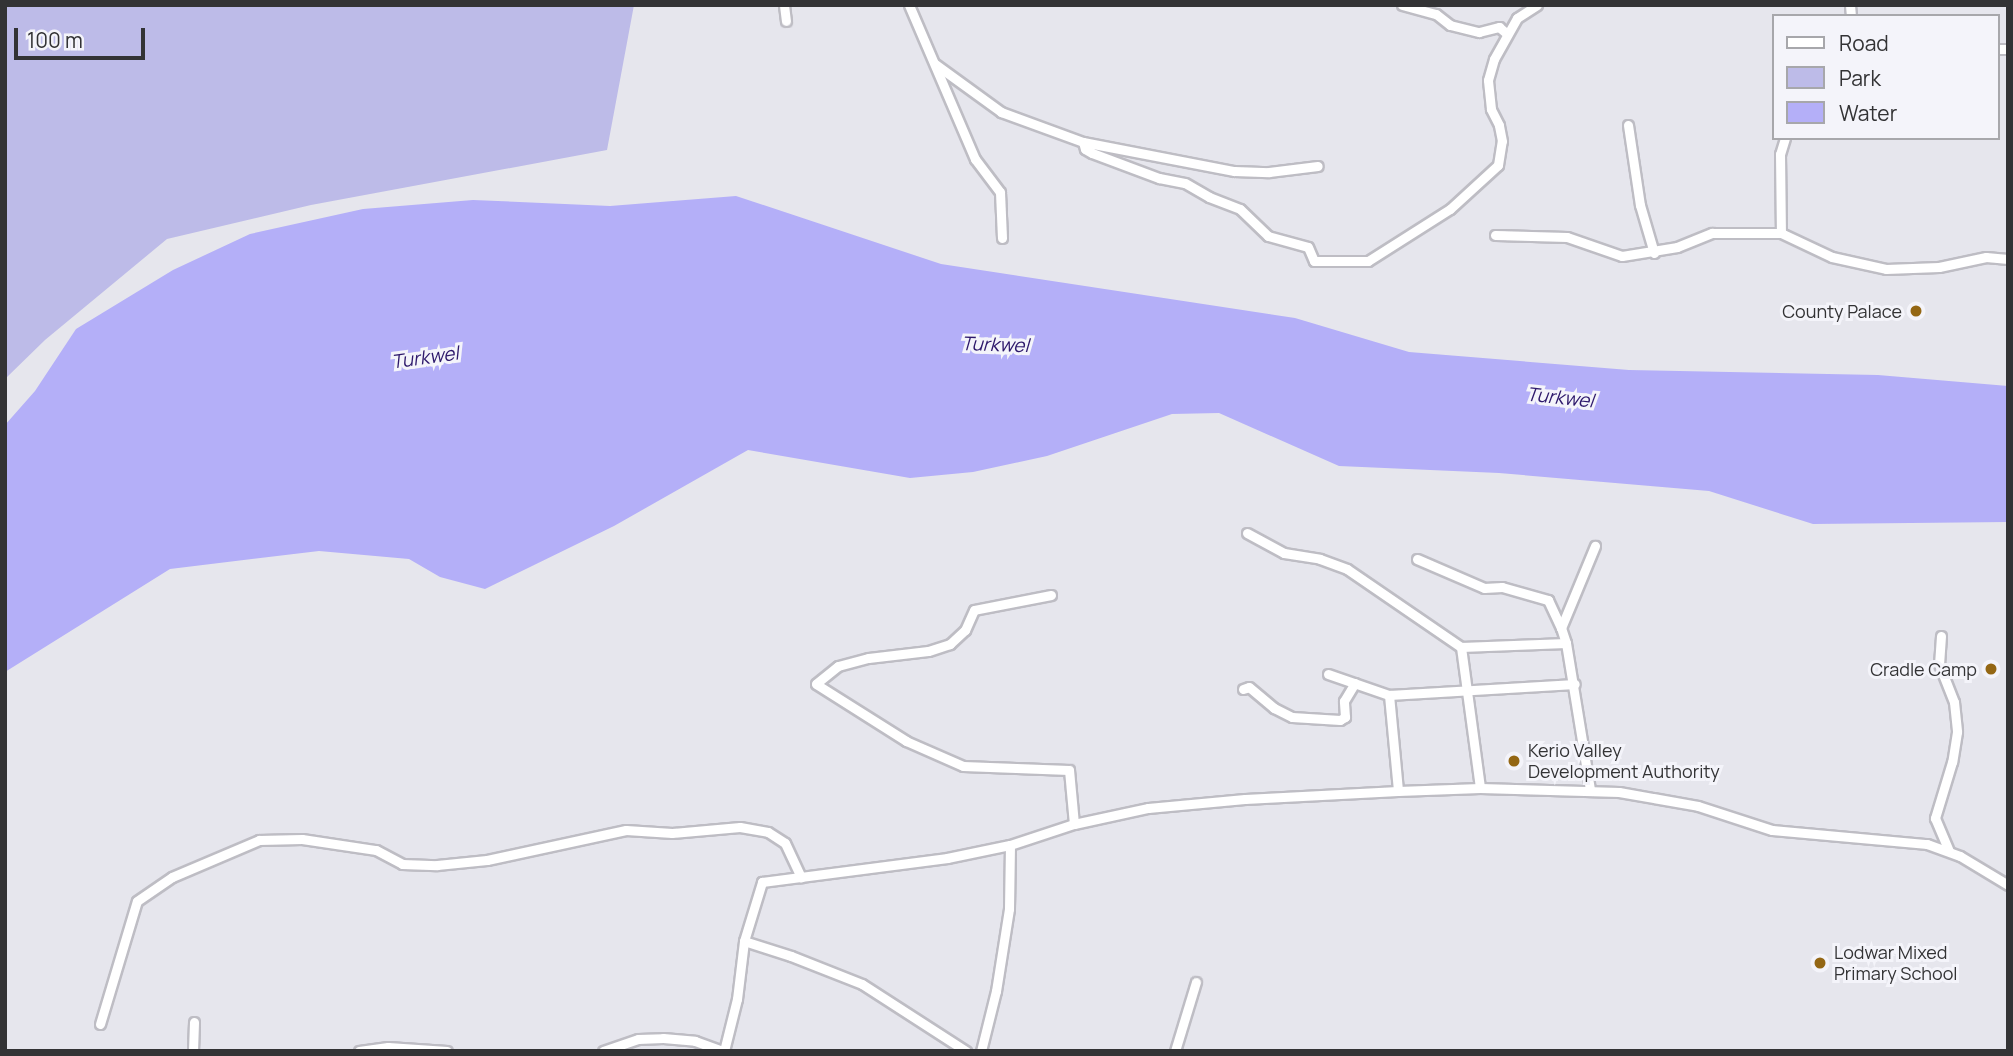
<!DOCTYPE html>
<style>
body{margin:0}
#map{position:relative;width:2013px;height:1056px;overflow:hidden;background:#e6e6ed;font-family:Manrope,sans-serif}
div>[style]{position:absolute}
[style*='--x']{left:calc(var(--x)*1px);top:calc(var(--y)*1px);width:calc(var(--w)*1px);rotate:calc(var(--a)*1deg)}
.green>*{inset:0;background:#bdbbe8}
.water>*{inset:0;background:#b4aff8}
.roads{filter:drop-shadow(2px 0 #bebdc4) drop-shadow(-2px 0 #bebdc4) drop-shadow(0 2px #bebdc4) drop-shadow(0 -2px #bebdc4)}
.minor>*{height:9px;margin:-4.5px;padding:0 4.5px;transform-origin:4.5px;border-radius:4.5px;background:#fff}
.dots>*{width:19px;height:19px;translate:-50% -50%;box-sizing:border-box;border:4px solid #f4f4fa;border-radius:50%}
span{translate:-50% -50%;white-space:nowrap;text-align:center;line-height:1.15;-webkit-text-stroke:6px #f4f4fa;paint-order:stroke}
.poi-label{font-size:18px;color:#333335}
.right{translate:-100% -50%;text-align:right}
.left{translate:0 -50%;text-align:left}
.water-label{font-size:19px;color:#2d186b;font-style:italic}
.frame{position:absolute;inset:0;border:7px solid #333335;pointer-events:none}
.legend{position:absolute;left:1772px;top:14px;width:228px;height:126px;box-sizing:border-box;background:#f4f4fa;border:2px solid #a7a7ab;margin:0;padding:9px 12px;list-style:none;font-size:21px;color:#333335}
.legend li{display:flex;align-items:center;gap:14px;height:35px}
.legend b{width:35px;border:2px solid #a7a7ab}
.scale{position:absolute;left:14px;top:28px;width:131px;height:32px;box-sizing:border-box;border:4px solid #333335;border-top:0;padding-left:9px;font-size:21px;line-height:24px;white-space:nowrap;color:#333335;-webkit-text-stroke:5px #f4f4fa;paint-order:stroke}
</style>
<div id="map">
<div class="green">
<div style="clip-path:polygon(5px 5px,634px 5px,607px 150px,311px 205px,167px 239px,45px 340px,5px 379px)"></div>
</div>
<div class="water">
<div style="clip-path:polygon(736px 196px,941px 264px,1295px 318px,1409px 352px,1629px 370px,1878px 375px,2008px 386px,2008px 522px,1813px 524px,1709px 491px,1499px 473px,1339px 466px,1219px 413px,1172px 414px,1047px 456px,973px 472px,910px 478px,748px 450px,614px 526px,485px 589px,440px 577px,409px 559px,319px 551px,170px 569px,5px 672px,5px 425px,35px 391px,76px 329px,173px 270px,250px 234px,363px 209px,473px 200px,610px 206px)"></div>
</div>
<div class="roads">
<div class="minor">
<div style="--x:784;--y:5;--w:16;--a:83"></div>
<div style="--x:909;--y:5;--w:168;--a:66.8"></div>
<div style="--x:975;--y:159;--w:41;--a:52.9"></div>
<div style="--x:1000;--y:192;--w:46;--a:87.5"></div>
<div style="--x:1402;--y:5;--w:35;--a:15"></div>
<div style="--x:1436;--y:14;--w:18;--a:38"></div>
<div style="--x:1450;--y:25;--w:30;--a:14"></div>
<div style="--x:1479;--y:32;--w:21;--a:-14"></div>
<div style="--x:1499;--y:27;--w:11;--a:41"></div>
<div style="--x:1850;--y:5;--w:11;--a:85"></div>
<div style="--x:1997;--y:49;--w:11;--a:0"></div>
<div style="--x:935;--y:64;--w:82;--a:36"></div>
<div style="--x:1001;--y:112;--w:87;--a:20.1"></div>
<div style="--x:1083;--y:142;--w:154;--a:10.9"></div>
<div style="--x:1234;--y:171;--w:35;--a:2"></div>
<div style="--x:1269;--y:172;--w:49;--a:-7"></div>
<div style="--x:1628;--y:125;--w:81;--a:81.5"></div>
<div style="--x:1640;--y:205;--w:50;--a:73.7"></div>
<div style="--x:1785;--y:138;--w:17;--a:107"></div>
<div style="--x:1780;--y:154;--w:79;--a:89.3"></div>
<div style="--x:1781;--y:233;--w:56;--a:25.2"></div>
<div style="--x:1832;--y:257;--w:55;--a:12.5"></div>
<div style="--x:1886;--y:269;--w:53;--a:-2.2"></div>
<div style="--x:1939;--y:267;--w:48;--a:-12"></div>
<div style="--x:1986;--y:257;--w:22;--a:5"></div>
<div style="--x:1083;--y:142;--w:7;--a:74"></div>
<div style="--x:1085;--y:149;--w:8;--a:30"></div>
<div style="--x:1092;--y:153;--w:72;--a:20.5"></div>
<div style="--x:1159;--y:178;--w:26;--a:11"></div>
<div style="--x:1185;--y:183;--w:28;--a:30"></div>
<div style="--x:1209;--y:197;--w:33;--a:21"></div>
<div style="--x:1240;--y:209;--w:39;--a:44"></div>
<div style="--x:1268;--y:236;--w:41;--a:15.4"></div>
<div style="--x:1308;--y:247;--w:15;--a:67"></div>
<div style="--x:1314;--y:261;--w:54;--a:0"></div>
<div style="--x:1368;--y:261;--w:97;--a:-32.4"></div>
<div style="--x:1450;--y:209;--w:65;--a:-42.5"></div>
<div style="--x:1498;--y:165;--w:24;--a:-81"></div>
<div style="--x:1502;--y:141;--w:16;--a:-101"></div>
<div style="--x:1499;--y:125;--w:18;--a:-117"></div>
<div style="--x:1491;--y:109;--w:29;--a:-96"></div>
<div style="--x:1488;--y:80;--w:22;--a:-74"></div>
<div style="--x:1494;--y:59;--w:47;--a:-60.7"></div>
<div style="--x:1517;--y:18;--w:24;--a:-33"></div>
<div style="--x:1495;--y:235;--w:72;--a:1.6"></div>
<div style="--x:1567;--y:237;--w:58;--a:19.1"></div>
<div style="--x:1622;--y:256;--w:56;--a:-9.3"></div>
<div style="--x:1677;--y:247;--w:38;--a:-22"></div>
<div style="--x:1712;--y:233;--w:69;--a:0"></div>
<div style="--x:1247;--y:533;--w:42;--a:28.4"></div>
<div style="--x:1284;--y:553;--w:36;--a:9"></div>
<div style="--x:1320;--y:559;--w:29;--a:20"></div>
<div style="--x:1347;--y:569;--w:138;--a:34.4"></div>
<div style="--x:1461;--y:647;--w:105;--a:-2.2"></div>
<div style="--x:1566;--y:643;--w:149;--a:80.7"></div>
<div style="--x:1417;--y:559;--w:73;--a:23.4"></div>
<div style="--x:1484;--y:588;--w:18;--a:-3"></div>
<div style="--x:1502;--y:587;--w:48;--a:15.8"></div>
<div style="--x:1548;--y:600;--w:31;--a:65"></div>
<div style="--x:1051;--y:595;--w:78;--a:169"></div>
<div style="--x:974;--y:610;--w:22;--a:114"></div>
<div style="--x:965;--y:630;--w:21;--a:137"></div>
<div style="--x:950;--y:644;--w:23;--a:162"></div>
<div style="--x:928;--y:651;--w:60;--a:173.3"></div>
<div style="--x:868;--y:658;--w:31;--a:165"></div>
<div style="--x:838;--y:666;--w:28;--a:141"></div>
<div style="--x:816;--y:684;--w:107;--a:32.3"></div>
<div style="--x:906;--y:741;--w:62;--a:23.7"></div>
<div style="--x:963;--y:766;--w:106;--a:2.2"></div>
<div style="--x:1069;--y:770;--w:54;--a:84.7"></div>
<div style="--x:1941;--y:636;--w:28;--a:94"></div>
<div style="--x:1939;--y:664;--w:41;--a:68.5"></div>
<div style="--x:1954;--y:702;--w:30;--a:84"></div>
<div style="--x:1957;--y:732;--w:30;--a:99"></div>
<div style="--x:1952;--y:762;--w:59;--a:106.9"></div>
<div style="--x:1935;--y:818;--w:36;--a:67"></div>
<div style="--x:1566;--y:643;--w:16;--a:-108"></div>
<div style="--x:1561;--y:628;--w:89;--a:-67.5"></div>
<div style="--x:1461;--y:647;--w:142;--a:82.3"></div>
<div style="--x:1328;--y:674;--w:65;--a:19"></div>
<div style="--x:1389;--y:695;--w:186;--a:-3.4"></div>
<div style="--x:1243;--y:689;--w:6;--a:-18"></div>
<div style="--x:1249;--y:687;--w:33;--a:40"></div>
<div style="--x:1274;--y:708;--w:20;--a:27"></div>
<div style="--x:1292;--y:717;--w:48;--a:3.6"></div>
<div style="--x:1340;--y:720;--w:6;--a:-31"></div>
<div style="--x:1345;--y:717;--w:16;--a:-94"></div>
<div style="--x:1344;--y:701;--w:21;--a:-59"></div>
<div style="--x:1389;--y:695;--w:96;--a:84.6"></div>
<div style="--x:744;--y:941;--w:49;--a:17.7"></div>
<div style="--x:791;--y:956;--w:76;--a:21.5"></div>
<div style="--x:862;--y:984;--w:124;--a:32.8"></div>
<div style="--x:100;--y:1024;--w:128;--a:-73.3"></div>
<div style="--x:137;--y:901;--w:42;--a:-34.4"></div>
<div style="--x:172;--y:877;--w:95;--a:-23"></div>
<div style="--x:259;--y:840;--w:43;--a:-1.3"></div>
<div style="--x:302;--y:839;--w:75;--a:8.5"></div>
<div style="--x:376;--y:850;--w:30;--a:28"></div>
<div style="--x:402;--y:864;--w:35;--a:2"></div>
<div style="--x:437;--y:865;--w:50;--a:-5.7"></div>
<div style="--x:487;--y:860;--w:142;--a:-12.2"></div>
<div style="--x:626;--y:830;--w:46;--a:3.7"></div>
<div style="--x:672;--y:833;--w:68;--a:-5"></div>
<div style="--x:740;--y:827;--w:28;--a:10"></div>
<div style="--x:768;--y:832;--w:20;--a:33"></div>
<div style="--x:785;--y:843;--w:38;--a:65"></div>
<div style="--x:193;--y:1051;--w:29;--a:-88"></div>
<div style="--x:359;--y:1051;--w:29;--a:-8"></div>
<div style="--x:388;--y:1047;--w:59;--a:3.9"></div>
<div style="--x:603;--y:1051;--w:37;--a:-19"></div>
<div style="--x:638;--y:1039;--w:25;--a:-2"></div>
<div style="--x:663;--y:1038;--w:32;--a:5"></div>
<div style="--x:695;--y:1041;--w:30;--a:20"></div>
<div style="--x:724;--y:1051;--w:54;--a:-76"></div>
<div style="--x:737;--y:999;--w:58;--a:-83.1"></div>
<div style="--x:744;--y:941;--w:62;--a:-73"></div>
<div style="--x:762;--y:882;--w:187;--a:-7.4"></div>
<div style="--x:947;--y:858;--w:64;--a:-11.7"></div>
<div style="--x:1010;--y:845;--w:67;--a:-18.2"></div>
<div style="--x:1074;--y:824;--w:76;--a:-12.2"></div>
<div style="--x:1148;--y:808;--w:97;--a:-5.3"></div>
<div style="--x:1245;--y:799;--w:153;--a:-3"></div>
<div style="--x:1398;--y:791;--w:82;--a:-2.1"></div>
<div style="--x:1480;--y:788;--w:139;--a:1.6"></div>
<div style="--x:1619;--y:792;--w:80;--a:10"></div>
<div style="--x:1698;--y:806;--w:78;--a:18"></div>
<div style="--x:1772;--y:830;--w:156;--a:5.2"></div>
<div style="--x:1927;--y:844;--w:35;--a:20"></div>
<div style="--x:1960;--y:856;--w:56;--a:31.1"></div>
<div style="--x:981;--y:1051;--w:62;--a:-76"></div>
<div style="--x:996;--y:991;--w:83;--a:-81"></div>
<div style="--x:1009;--y:909;--w:64;--a:-89.1"></div>
<div style="--x:1175;--y:1051;--w:72;--a:-73.1"></div>
</div>
</div>
<div class="dots">
<div style="left:1916px;top:311px;background:#946714"></div>
<div style="left:1991px;top:669px;background:#946714"></div>
<div style="left:1514px;top:761px;background:#946714"></div>
<div style="left:1820px;top:963px;background:#946714"></div>
</div>
<div class="poi-label">
<span class="right" style="left:1902px;top:311px">County Palace</span>
<span class="right" style="left:1977px;top:669px">Cradle Camp</span>
<span class="left" style="left:1528px;top:761px">Kerio Valley<br>Development Authority</span>
<span class="left" style="left:1834px;top:963px">Lodwar Mixed<br>Primary School</span>
</div>
<div class="water-label">
<span style="left:995px;top:345px;rotate:2deg">Turkwel</span>
<span style="left:425px;top:358px;rotate:-8deg">Turkwel</span>
<span style="left:1560px;top:398px;rotate:6deg">Turkwel</span>
</div>
<div class="frame"></div>
<ul class="legend">
<li><b style="height:9px;background:#fff"></b>Road</li>
<li><b style="height:19px;background:#bdbbe8"></b>Park</li>
<li><b style="height:19px;background:#b4aff8"></b>Water</li>
</ul>
<div class="scale">100 m</div>
</div>
